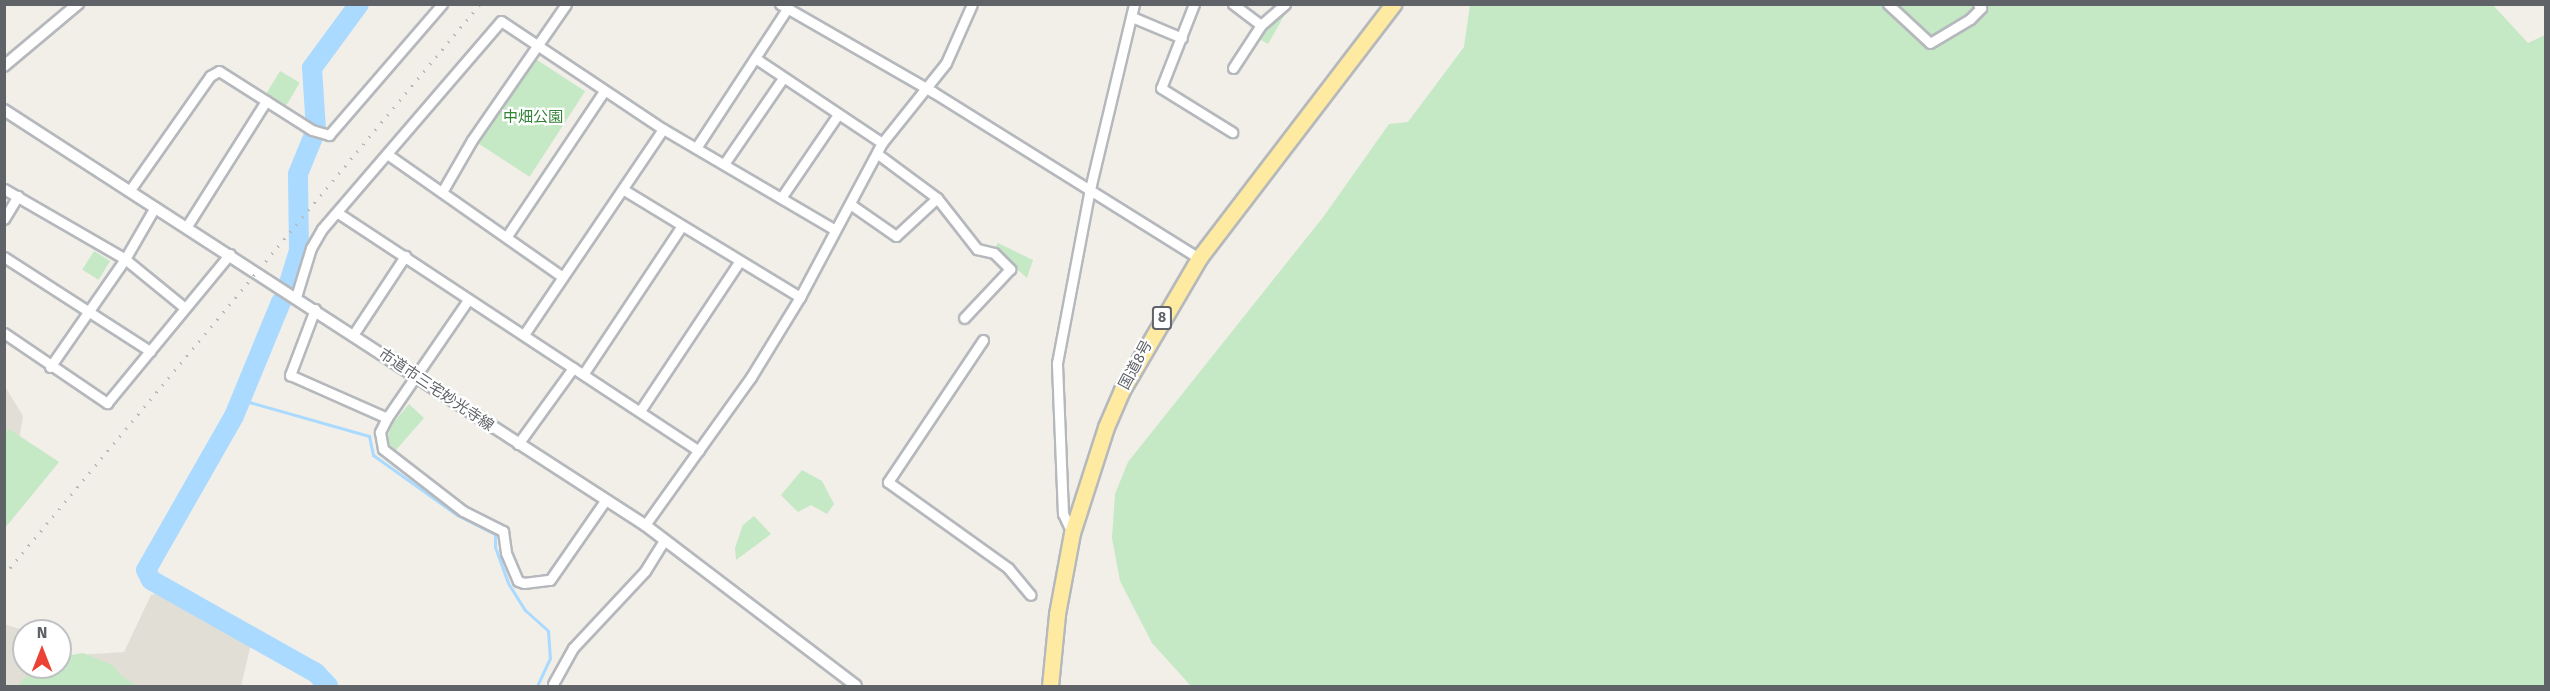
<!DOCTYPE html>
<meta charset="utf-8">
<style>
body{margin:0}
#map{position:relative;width:2550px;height:691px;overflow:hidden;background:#f1efe8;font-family:"Fira Sans","Noto Sans JP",sans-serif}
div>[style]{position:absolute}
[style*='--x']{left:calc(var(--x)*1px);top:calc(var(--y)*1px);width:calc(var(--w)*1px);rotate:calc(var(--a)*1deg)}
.education>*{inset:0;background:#e1ded6}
.green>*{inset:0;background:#c5e8c5;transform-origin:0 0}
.stream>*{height:3px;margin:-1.5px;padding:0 1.5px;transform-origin:1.5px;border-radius:1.5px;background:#aadaff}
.river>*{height:20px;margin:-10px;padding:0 10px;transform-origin:10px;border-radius:10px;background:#aadaff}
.roads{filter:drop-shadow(2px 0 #b5b8bc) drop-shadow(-2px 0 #b5b8bc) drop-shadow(0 2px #b5b8bc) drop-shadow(0 -2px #b5b8bc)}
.minor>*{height:9px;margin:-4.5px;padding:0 4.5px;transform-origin:4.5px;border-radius:4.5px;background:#fff}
.tertiary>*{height:10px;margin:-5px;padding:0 5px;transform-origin:5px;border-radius:5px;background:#fff}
.trunk>*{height:15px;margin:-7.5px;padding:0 7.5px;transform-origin:7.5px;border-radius:7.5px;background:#feeaa1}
.rail>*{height:3px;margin-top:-1.5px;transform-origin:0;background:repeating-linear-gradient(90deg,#b6b7b8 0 1.5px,transparent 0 9.5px)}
span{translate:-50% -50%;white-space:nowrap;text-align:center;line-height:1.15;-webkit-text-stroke:4.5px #fff;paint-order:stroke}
.shield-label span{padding:2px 4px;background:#fff;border:2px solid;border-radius:4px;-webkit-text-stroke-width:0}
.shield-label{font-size:14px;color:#5f6368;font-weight:700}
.park-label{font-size:15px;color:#348238}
.street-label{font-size:15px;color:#5f6368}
.frame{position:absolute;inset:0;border:6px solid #5f6368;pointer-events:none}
.north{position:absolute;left:12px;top:619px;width:60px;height:60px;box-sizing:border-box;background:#fff;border:2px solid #bfc1c3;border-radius:50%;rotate:0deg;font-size:16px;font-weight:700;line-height:24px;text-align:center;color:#5f6368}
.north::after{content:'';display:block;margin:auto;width:21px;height:27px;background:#ea4335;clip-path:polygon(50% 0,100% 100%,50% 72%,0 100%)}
</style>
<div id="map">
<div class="education">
<div style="clip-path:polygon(4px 385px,23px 416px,5px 528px,4px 528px)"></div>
<div style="clip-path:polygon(159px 593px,251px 644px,241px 686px,5px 686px,4px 624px,26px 631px,24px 667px,60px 667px,60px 656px,124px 652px,151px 595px)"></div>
</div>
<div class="green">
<div style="clip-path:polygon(2492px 4px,2528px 43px,2545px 35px,2545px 686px,1191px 686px,1152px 643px,1120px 581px,1112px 538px,1115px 494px,1128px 462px,1324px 216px,1389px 124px,1408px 122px,1464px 47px,1470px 5px)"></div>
<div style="clip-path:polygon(1289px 7px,1268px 44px,1256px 37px,1261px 29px)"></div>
<div style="left:534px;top:58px;width:61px;height:102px;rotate:33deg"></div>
<div style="left:280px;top:71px;width:23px;height:26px;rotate:31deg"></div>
<div style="clip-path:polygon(998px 243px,1033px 260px,1027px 278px,994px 249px)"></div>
<div style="left:94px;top:251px;width:19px;height:22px;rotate:32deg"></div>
<div style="clip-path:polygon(409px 404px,424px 418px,395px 451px,387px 441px,390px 427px)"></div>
<div style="clip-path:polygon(9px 429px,59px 462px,5px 528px,4px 434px)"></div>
<div style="clip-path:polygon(802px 470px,822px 481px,834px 504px,827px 514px,811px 505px,798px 512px,781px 495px)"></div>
<div style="clip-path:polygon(754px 516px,771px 534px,736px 560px,735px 548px,743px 525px)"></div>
<div style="clip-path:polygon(83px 653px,114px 666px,120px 675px,137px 686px,17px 686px,36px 667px,60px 667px,60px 657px)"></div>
</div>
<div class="stream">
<div style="--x:242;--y:400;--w:132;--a:15.8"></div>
<div style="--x:369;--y:436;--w:19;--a:78"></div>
<div style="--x:373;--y:455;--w:103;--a:35.5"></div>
<div style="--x:457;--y:515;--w:42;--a:26.6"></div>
<div style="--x:495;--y:534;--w:13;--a:90"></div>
<div style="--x:495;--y:547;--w:38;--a:70"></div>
<div style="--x:508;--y:583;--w:32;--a:58"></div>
<div style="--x:525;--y:610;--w:31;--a:42"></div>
<div style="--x:548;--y:631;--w:27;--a:86"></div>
<div style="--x:550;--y:658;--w:31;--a:115"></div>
</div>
<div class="river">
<div style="--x:290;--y:280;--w:31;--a:-73"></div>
<div style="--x:299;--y:250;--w:76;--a:-90.8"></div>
<div style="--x:298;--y:174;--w:48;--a:-67.8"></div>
<div style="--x:316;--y:130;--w:62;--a:-93.7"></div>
<div style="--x:312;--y:68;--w:79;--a:-53.7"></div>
<div style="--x:281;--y:302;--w:123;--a:112.4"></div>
<div style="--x:234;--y:416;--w:177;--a:119.7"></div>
<div style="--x:146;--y:570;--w:11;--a:63"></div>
<div style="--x:151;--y:580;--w:189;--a:29.4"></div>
<div style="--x:316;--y:673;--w:18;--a:47"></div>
</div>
<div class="roads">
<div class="minor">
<div style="--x:780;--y:4;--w:177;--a:29.9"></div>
<div style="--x:933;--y:92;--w:314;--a:32"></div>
<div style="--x:1194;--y:4;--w:90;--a:111.4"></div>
<div style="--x:1161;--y:88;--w:84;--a:31.8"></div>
<div style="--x:1233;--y:4;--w:35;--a:37"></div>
<div style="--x:1888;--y:4;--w:57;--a:42.9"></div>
<div style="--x:1930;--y:43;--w:47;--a:-31"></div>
<div style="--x:1970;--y:19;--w:16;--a:-45"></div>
<div style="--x:1981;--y:8;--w:5;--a:-127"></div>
<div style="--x:1132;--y:17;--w:54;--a:22.8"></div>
<div style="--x:755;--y:58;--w:153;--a:33.8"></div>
<div style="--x:1233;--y:68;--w:51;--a:-56.9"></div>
<div style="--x:1261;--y:25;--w:32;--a:-41"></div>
<div style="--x:696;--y:148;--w:166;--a:-56.8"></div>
<div style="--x:387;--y:154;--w:213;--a:35"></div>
<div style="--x:879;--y:155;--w:72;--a:36.6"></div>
<div style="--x:937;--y:198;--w:65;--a:51.9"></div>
<div style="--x:977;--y:249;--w:17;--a:13"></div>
<div style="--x:994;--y:253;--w:23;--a:45"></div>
<div style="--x:1010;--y:269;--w:67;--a:133.2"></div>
<div style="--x:724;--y:164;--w:104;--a:-55.5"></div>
<div style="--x:4;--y:189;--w:140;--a:30"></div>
<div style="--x:125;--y:259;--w:77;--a:39.2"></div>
<div style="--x:130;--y:190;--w:139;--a:-54.9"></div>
<div style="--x:210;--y:76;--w:10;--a:-29"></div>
<div style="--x:219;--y:71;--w:110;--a:32.4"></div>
<div style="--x:312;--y:130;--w:18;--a:16"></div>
<div style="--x:329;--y:135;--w:173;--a:-49.2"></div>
<div style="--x:624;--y:190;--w:206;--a:31.3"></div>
<div style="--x:442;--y:192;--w:60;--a:-60"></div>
<div style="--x:472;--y:140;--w:165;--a:-55.3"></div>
<div style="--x:781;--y:198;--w:99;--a:-55.7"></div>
<div style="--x:850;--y:204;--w:56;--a:34.8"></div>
<div style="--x:896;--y:236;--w:56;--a:-42.8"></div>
<div style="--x:338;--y:213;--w:432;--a:33.4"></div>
<div style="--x:4;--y:219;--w:27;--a:-59"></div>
<div style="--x:187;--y:226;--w:148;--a:-57.7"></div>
<div style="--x:507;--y:236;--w:174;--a:-56.2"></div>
<div style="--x:4;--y:257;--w:174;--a:32.8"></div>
<div style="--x:296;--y:297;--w:51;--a:-73"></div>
<div style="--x:311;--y:248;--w:22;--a:-60"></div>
<div style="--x:322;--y:229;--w:274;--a:-49.3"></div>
<div style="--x:501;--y:21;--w:195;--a:33.7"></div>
<div style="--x:663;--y:129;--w:199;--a:30.4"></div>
<div style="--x:468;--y:300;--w:143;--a:124.5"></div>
<div style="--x:387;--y:418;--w:16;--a:117"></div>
<div style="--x:380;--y:432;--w:17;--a:80"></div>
<div style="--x:383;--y:449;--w:101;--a:37.8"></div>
<div style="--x:463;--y:511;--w:45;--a:26.6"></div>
<div style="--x:503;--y:531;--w:22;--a:82"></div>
<div style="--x:506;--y:553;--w:30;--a:67"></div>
<div style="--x:518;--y:581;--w:6;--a:18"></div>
<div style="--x:524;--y:583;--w:26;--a:-7"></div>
<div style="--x:550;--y:580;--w:96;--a:-55.2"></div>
<div style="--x:315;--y:309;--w:71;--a:110.7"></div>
<div style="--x:290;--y:375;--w:106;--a:23.9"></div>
<div style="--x:4;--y:333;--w:125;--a:34.2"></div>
<div style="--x:107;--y:403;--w:193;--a:-50.5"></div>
<div style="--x:525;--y:333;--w:246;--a:-55.9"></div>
<div style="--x:353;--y:335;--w:95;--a:-56.6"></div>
<div style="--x:983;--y:340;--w:171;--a:123.8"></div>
<div style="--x:888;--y:482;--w:148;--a:35.6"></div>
<div style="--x:1008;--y:568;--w:35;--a:50"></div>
<div style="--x:50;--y:367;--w:131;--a:-55.2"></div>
<div style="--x:125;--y:259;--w:60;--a:-60"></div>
<div style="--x:584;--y:373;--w:175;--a:-56.4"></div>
<div style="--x:640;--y:411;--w:179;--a:-56.4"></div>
<div style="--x:518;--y:444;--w:94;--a:-54.1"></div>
<div style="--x:645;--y:525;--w:182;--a:-54.4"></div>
<div style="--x:751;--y:377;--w:94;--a:-58.5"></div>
<div style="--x:800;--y:297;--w:174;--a:-62"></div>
<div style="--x:882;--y:143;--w:102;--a:-51.3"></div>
<div style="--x:946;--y:63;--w:64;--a:-66.2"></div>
<div style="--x:1072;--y:533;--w:21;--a:-115"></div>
<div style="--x:1063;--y:514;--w:151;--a:-92.3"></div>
<div style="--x:1057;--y:363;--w:177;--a:-79.3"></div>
<div style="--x:1090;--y:189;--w:190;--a:-76.6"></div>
<div style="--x:553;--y:684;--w:41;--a:-60.9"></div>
<div style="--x:573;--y:648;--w:105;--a:-46.9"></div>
<div style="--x:645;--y:571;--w:36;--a:-58"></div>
</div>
<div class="tertiary">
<div style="--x:4;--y:66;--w:97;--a:-40"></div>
<div style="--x:4;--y:110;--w:764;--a:32.92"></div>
<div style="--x:645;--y:525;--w:265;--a:37.3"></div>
</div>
<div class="trunk">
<div style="--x:1050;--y:686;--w:72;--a:-84.4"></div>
<div style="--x:1057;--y:614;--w:82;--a:-79.5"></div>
<div style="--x:1072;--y:533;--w:111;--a:-72.2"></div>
<div style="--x:1106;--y:427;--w:40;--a:-66.6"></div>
<div style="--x:1122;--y:390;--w:153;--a:-59.7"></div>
<div style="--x:1199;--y:258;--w:320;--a:-52.6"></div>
</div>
</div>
<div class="rail">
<div style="--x:4;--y:575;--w:743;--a:-50.18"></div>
</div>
<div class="shield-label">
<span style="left:1162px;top:318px">8</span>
</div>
<div class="park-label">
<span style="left:533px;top:118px">中畑公園</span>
</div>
<div class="street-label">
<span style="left:1136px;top:365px;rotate:-62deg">国道8号</span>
<span style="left:436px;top:390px;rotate:34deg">市道市三宅妙光寺線</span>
</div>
<div class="frame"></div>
<div class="north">N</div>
</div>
